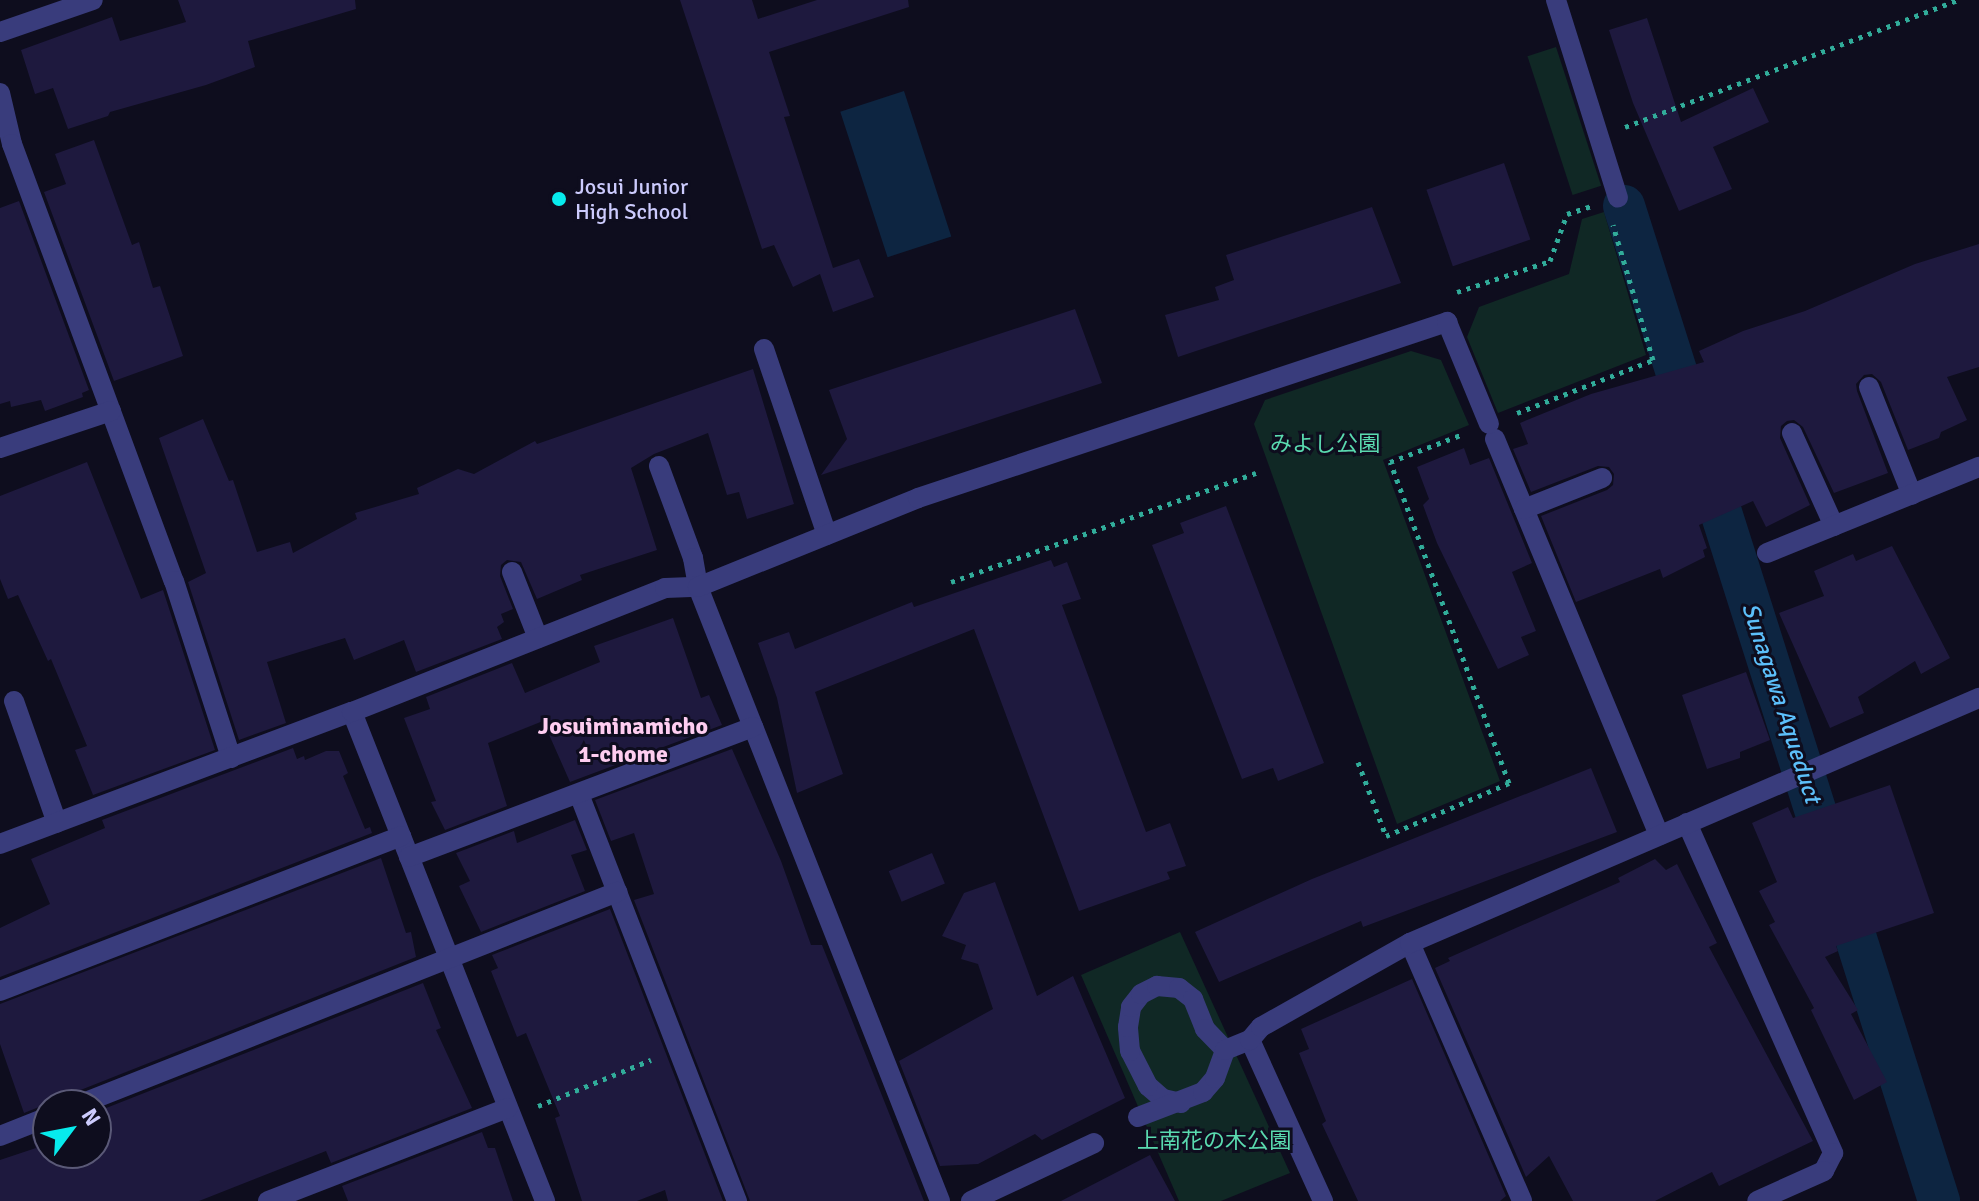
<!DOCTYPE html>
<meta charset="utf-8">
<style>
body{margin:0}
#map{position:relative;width:1979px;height:1201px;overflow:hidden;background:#0e0d1e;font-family:Signika,"Noto Sans JP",sans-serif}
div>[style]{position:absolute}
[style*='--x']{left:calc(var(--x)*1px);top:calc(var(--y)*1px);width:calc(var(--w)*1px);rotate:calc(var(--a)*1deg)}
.green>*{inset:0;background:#102825;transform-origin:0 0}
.water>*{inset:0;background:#0d2541;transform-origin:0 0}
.canal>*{height:42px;margin:-21px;padding:0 21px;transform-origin:21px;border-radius:21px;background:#0d2541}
.building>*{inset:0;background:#1e193e;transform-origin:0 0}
.path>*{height:5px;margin-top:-2.5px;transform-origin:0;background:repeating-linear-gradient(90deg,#31ac9a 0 4px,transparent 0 10px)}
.minor>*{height:20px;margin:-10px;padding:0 10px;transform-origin:10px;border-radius:10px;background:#393c7c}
.dots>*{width:22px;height:22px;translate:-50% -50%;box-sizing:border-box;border:4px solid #0e0d1e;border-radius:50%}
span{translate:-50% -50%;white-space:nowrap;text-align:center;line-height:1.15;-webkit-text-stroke:6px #0e0d1e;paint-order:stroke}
.poi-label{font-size:22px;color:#cccbfd}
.left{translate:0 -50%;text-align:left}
.park-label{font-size:22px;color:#5adaaf}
.water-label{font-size:24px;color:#5cbffa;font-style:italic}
.neighbourhood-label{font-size:24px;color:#fecdf0;font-weight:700}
.north{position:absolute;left:32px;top:1089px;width:80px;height:80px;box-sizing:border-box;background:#0e0d1e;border:2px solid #5a5977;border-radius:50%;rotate:58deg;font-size:22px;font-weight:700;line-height:32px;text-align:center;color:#cccbfd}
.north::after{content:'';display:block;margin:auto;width:28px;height:36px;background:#07ebed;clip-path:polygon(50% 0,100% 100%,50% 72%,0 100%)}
</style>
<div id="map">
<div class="green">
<div style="left:1556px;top:47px;width:146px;height:30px;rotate:72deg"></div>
<div style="clip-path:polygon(1604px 212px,1646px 355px,1498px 413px,1467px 337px,1479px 307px,1569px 274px,1582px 219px)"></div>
<div style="clip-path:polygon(1411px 351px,1441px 360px,1469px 425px,1383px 460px,1500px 781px,1397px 824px,1254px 424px,1265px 400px)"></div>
<div style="clip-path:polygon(1180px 932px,1290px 1173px,1221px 1201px,1179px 1201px,1081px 975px)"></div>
</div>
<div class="water">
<div style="left:904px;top:91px;width:153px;height:67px;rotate:72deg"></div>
</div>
<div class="canal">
<div style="--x:1624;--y:206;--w:1044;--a:72.43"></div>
</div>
<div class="building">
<div style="clip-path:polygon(178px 0,355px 0,356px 9px,248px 41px,255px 67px,206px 85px,110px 112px,108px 116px,68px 129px,53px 88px,35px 94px,21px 50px,112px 17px,120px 41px,186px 22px)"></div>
<div style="clip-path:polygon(680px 0,752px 0,758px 19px,817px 0,908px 0,909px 7px,769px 52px,790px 116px,784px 117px,833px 268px,859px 259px,874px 297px,833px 312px,820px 274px,793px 287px,774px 245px,762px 249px)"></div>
<div style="clip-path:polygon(1647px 18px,1681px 122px,1753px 88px,1769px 122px,1713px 147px,1732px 189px,1679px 211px,1633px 103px,1609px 30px)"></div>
<div style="clip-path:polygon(94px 140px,132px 245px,139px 242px,153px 288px,160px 286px,183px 356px,114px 381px,44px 192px,66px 184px,55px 154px)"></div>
<div style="left:1504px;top:163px;width:81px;height:82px;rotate:71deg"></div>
<div style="clip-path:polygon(19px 201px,89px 390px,82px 393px,83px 397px,45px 411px,41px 400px,11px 407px,10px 401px,0 404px,0 208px)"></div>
<div style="clip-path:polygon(1372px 207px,1401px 283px,1178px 357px,1165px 315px,1219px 300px,1215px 287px,1234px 280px,1226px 255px)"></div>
<div style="clip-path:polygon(1979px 244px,1979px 367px,1947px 377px,1967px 420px,1941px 432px,1939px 438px,1908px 450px,1881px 382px,1872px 374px,1864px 375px,1856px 384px,1857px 391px,1888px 473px,1834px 493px,1803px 427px,1794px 420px,1787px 421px,1781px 426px,1780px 438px,1810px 505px,1766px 527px,1753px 501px,1699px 525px,1707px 548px,1703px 550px,1705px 557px,1663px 578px,1660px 569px,1576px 602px,1541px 516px,1607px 490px,1613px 485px,1614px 474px,1609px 467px,1598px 466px,1531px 492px,1513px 449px,1528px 444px,1520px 423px,1591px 394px,1704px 362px,1699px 351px,1743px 331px,1805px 311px,1915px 264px)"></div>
<div style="clip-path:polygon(1075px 309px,1102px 383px,821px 475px,847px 439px,829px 390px)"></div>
<div style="clip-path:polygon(753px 369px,794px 504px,747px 519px,739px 492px,727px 495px,708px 433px,654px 454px,631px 468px,657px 550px,580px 575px,582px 580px,537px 599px,521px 562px,507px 560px,501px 565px,500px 576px,513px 609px,501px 614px,504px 622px,497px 627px,502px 639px,416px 672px,404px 640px,354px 660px,345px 638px,267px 662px,286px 723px,239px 740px,188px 582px,206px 573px,159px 438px,203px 419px,229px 481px,233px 480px,257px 552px,290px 542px,293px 553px,357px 519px,355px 513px,419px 494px,417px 488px,458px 469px,474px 474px,535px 441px,537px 444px)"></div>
<div style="clip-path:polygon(1464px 448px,1470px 465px,1489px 458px,1532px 563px,1512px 572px,1536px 631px,1521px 637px,1529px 655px,1498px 669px,1437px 543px,1423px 505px,1429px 499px,1417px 467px)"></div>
<div style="clip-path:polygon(87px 462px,141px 599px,163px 590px,215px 750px,93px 795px,75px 750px,87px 746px,51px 659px,48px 661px,18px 595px,8px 599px,0 579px,0 496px)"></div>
<div style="clip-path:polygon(1226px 506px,1324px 763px,1278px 781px,1273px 768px,1242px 779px,1152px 545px,1184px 533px,1180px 523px)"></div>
<div style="clip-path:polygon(1892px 546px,1950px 658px,1921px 674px,1915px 661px,1858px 697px,1864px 713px,1830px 728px,1779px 613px,1824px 596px,1814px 571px,1853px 554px,1856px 561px)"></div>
<div style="clip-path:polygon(1051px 560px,1054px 567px,1067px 562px,1081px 599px,1062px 605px,1146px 832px,1170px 823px,1186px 866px,1167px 872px,1170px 879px,1079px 911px,974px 629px,815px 692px,843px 774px,797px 793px,777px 698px,758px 643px,789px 632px,795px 649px,912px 602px,914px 607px)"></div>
<div style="clip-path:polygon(673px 618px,701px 698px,709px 695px,722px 725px,570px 782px,543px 721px,488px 743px,507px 806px,445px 830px,431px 802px,436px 801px,404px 718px,430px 709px,426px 697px,512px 663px,525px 693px,600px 662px,594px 646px)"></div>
<div style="clip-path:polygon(1746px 672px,1770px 740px,1740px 752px,1740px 758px,1707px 769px,1682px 695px)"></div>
<div style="clip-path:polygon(293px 748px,297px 759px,304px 756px,305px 760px,326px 751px,339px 751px,348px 773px,343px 776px,365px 829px,370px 827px,372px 833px,0 977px,0 928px,50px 904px,31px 859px,105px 828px,102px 820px)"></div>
<div style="clip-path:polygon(732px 749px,781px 861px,811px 945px,822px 945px,924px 1201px,750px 1201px,634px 900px,654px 894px,634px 833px,611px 841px,595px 800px)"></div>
<div style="clip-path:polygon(1591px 768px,1617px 832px,1363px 927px,1361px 921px,1219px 982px,1195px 932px,1312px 879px)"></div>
<div style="clip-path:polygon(1890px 785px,1934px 913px,1836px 946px,1838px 951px,1825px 957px,1858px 1010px,1851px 1014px,1887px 1082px,1854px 1100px,1811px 1010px,1814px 1008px,1769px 925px,1775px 922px,1759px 891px,1777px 882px,1752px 823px,1788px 807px,1793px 818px)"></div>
<div style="clip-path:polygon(575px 820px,587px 850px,571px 855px,585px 891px,481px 932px,459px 886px,470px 881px,456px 853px,514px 831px,517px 843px)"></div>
<div style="left:932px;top:853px;width:33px;height:47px;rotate:67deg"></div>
<div style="clip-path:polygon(381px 858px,406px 933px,411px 932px,416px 957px,73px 1093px,65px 1105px,44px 1105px,24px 1113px,0 1044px,0 1004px)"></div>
<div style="clip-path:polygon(1655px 859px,1666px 870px,1677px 864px,1717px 943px,1709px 947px,1813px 1141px,1719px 1186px,1712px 1172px,1655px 1201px,1573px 1201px,1549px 1156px,1526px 1177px,1435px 968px,1450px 961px,1448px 958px,1620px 882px,1618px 878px)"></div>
<div style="clip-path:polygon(995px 882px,1037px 996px,1073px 976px,1125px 1098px,1042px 1140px,1035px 1134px,978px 1164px,940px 1166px,899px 1061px,993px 1009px,978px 964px,961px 959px,966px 945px,942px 936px,964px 893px)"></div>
<div style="clip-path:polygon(610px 909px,723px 1201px,668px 1201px,665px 1190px,637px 1201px,582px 1201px,555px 1118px,560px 1116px,526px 1033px,517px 1037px,491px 971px,498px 968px,492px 955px)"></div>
<div style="clip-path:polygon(1412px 979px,1506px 1196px,1500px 1201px,1358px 1201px,1322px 1124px,1326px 1121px,1299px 1053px,1309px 1049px,1301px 1029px)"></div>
<div style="clip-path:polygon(423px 983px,441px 1028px,436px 1030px,472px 1108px,331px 1163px,326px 1151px,199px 1201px,0 1201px,0 1160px,36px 1148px,32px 1137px,48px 1131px,48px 1153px,96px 1153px,96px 1112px)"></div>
<div style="clip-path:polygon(482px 1132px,488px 1148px,495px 1148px,513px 1201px,348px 1201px,342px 1186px)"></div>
<div style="clip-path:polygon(1150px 1155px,1175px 1201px,1061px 1201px)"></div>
</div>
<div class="path">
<div style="--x:1625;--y:127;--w:355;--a:-20.9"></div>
<div style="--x:1457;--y:292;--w:98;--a:-18.4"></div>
<div style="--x:1550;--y:261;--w:50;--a:-70.1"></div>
<div style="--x:1567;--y:214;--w:26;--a:-18"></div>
<div style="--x:1517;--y:413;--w:146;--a:-21.3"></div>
<div style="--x:1653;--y:360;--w:141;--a:-106.5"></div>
<div style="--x:951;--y:582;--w:324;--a:-19.7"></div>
<div style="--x:1358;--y:762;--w:79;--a:69.3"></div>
<div style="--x:1386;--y:836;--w:134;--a:-23.3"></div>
<div style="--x:1509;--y:783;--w:342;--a:-110.3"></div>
<div style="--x:1390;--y:462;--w:78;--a:-21"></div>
<div style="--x:538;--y:1106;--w:122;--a:-22.2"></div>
</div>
<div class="minor">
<div style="--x:1556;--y:0;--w:207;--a:72.6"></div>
<div style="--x:0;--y:32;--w:98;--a:-19"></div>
<div style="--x:0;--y:93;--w:52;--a:76.8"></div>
<div style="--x:12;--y:144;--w:466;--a:69.7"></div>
<div style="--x:174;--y:581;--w:186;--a:72.1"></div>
<div style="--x:764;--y:349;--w:196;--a:71.3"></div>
<div style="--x:1869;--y:387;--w:116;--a:68.3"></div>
<div style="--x:1792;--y:433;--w:102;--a:65.7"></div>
<div style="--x:1495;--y:439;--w:429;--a:67.5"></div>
<div style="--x:0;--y:448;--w:117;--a:-18.4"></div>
<div style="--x:659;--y:466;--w:98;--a:69.7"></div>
<div style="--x:693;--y:558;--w:29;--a:80"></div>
<div style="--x:698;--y:587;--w:660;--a:68.49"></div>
<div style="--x:1524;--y:509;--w:84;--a:-21.7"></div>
<div style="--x:1767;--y:553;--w:229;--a:-22.1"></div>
<div style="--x:512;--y:572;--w:71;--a:68.5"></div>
<div style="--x:14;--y:701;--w:129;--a:70.6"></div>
<div style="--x:352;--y:712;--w:526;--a:68.46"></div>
<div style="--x:579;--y:794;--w:437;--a:68.8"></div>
<div style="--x:1687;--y:823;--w:361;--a:66.1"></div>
<div style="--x:1833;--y:1153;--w:20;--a:117"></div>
<div style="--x:1824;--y:1171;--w:73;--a:155.9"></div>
<div style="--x:0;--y:844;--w:376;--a:-20.6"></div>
<div style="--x:352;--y:712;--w:337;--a:-21.6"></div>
<div style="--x:665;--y:588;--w:33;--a:-2"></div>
<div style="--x:698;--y:587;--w:237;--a:-22"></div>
<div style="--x:918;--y:498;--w:558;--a:-18.4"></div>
<div style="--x:1447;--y:322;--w:110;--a:67.6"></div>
<div style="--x:409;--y:857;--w:368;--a:-20.7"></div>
<div style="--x:1410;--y:943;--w:281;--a:66.5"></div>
<div style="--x:0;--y:991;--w:430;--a:-21.1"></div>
<div style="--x:1250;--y:1040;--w:177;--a:65.6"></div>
<div style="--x:1181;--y:1103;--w:18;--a:-167"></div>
<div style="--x:1163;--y:1099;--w:20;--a:-139"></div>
<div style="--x:1148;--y:1086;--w:39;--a:-117"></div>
<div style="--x:1130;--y:1051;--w:24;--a:-95"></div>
<div style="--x:1128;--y:1027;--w:20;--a:-81"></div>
<div style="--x:1131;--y:1007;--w:16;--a:-52"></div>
<div style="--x:1141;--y:994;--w:18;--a:-27"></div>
<div style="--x:1157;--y:986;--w:22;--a:5"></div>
<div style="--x:1179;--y:988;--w:18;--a:38"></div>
<div style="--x:1193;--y:999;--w:32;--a:68"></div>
<div style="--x:1205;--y:1029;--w:29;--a:46"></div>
<div style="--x:78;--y:1105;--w:580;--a:-21.56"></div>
<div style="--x:1138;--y:1117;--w:70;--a:-21"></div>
<div style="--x:1203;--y:1092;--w:18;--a:-49"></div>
<div style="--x:1215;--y:1078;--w:30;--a:-70"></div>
<div style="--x:1225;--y:1050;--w:27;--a:-22"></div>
<div style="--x:1250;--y:1040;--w:17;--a:-50"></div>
<div style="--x:1261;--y:1027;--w:171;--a:-29.4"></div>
<div style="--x:1410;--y:943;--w:620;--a:-23.3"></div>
<div style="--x:0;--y:1136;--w:52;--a:-21.6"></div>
<div style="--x:268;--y:1201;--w:257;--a:-21.2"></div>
<div style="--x:971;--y:1201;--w:136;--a:-25.2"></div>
</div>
<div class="dots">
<div style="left:559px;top:199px;background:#07ebed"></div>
</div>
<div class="poi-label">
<span class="left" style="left:575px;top:199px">Josui Junior<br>High School</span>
</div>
<div class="park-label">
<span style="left:1325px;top:444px">みよし公園</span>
<span style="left:1214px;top:1141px">上南花の木公園</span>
</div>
<div class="water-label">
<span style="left:1781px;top:703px;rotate:72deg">Sunagawa Aqueduct</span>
</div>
<div class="neighbourhood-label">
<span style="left:623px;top:741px">Josuiminamicho<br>1-chome</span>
</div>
<div class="north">N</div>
</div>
